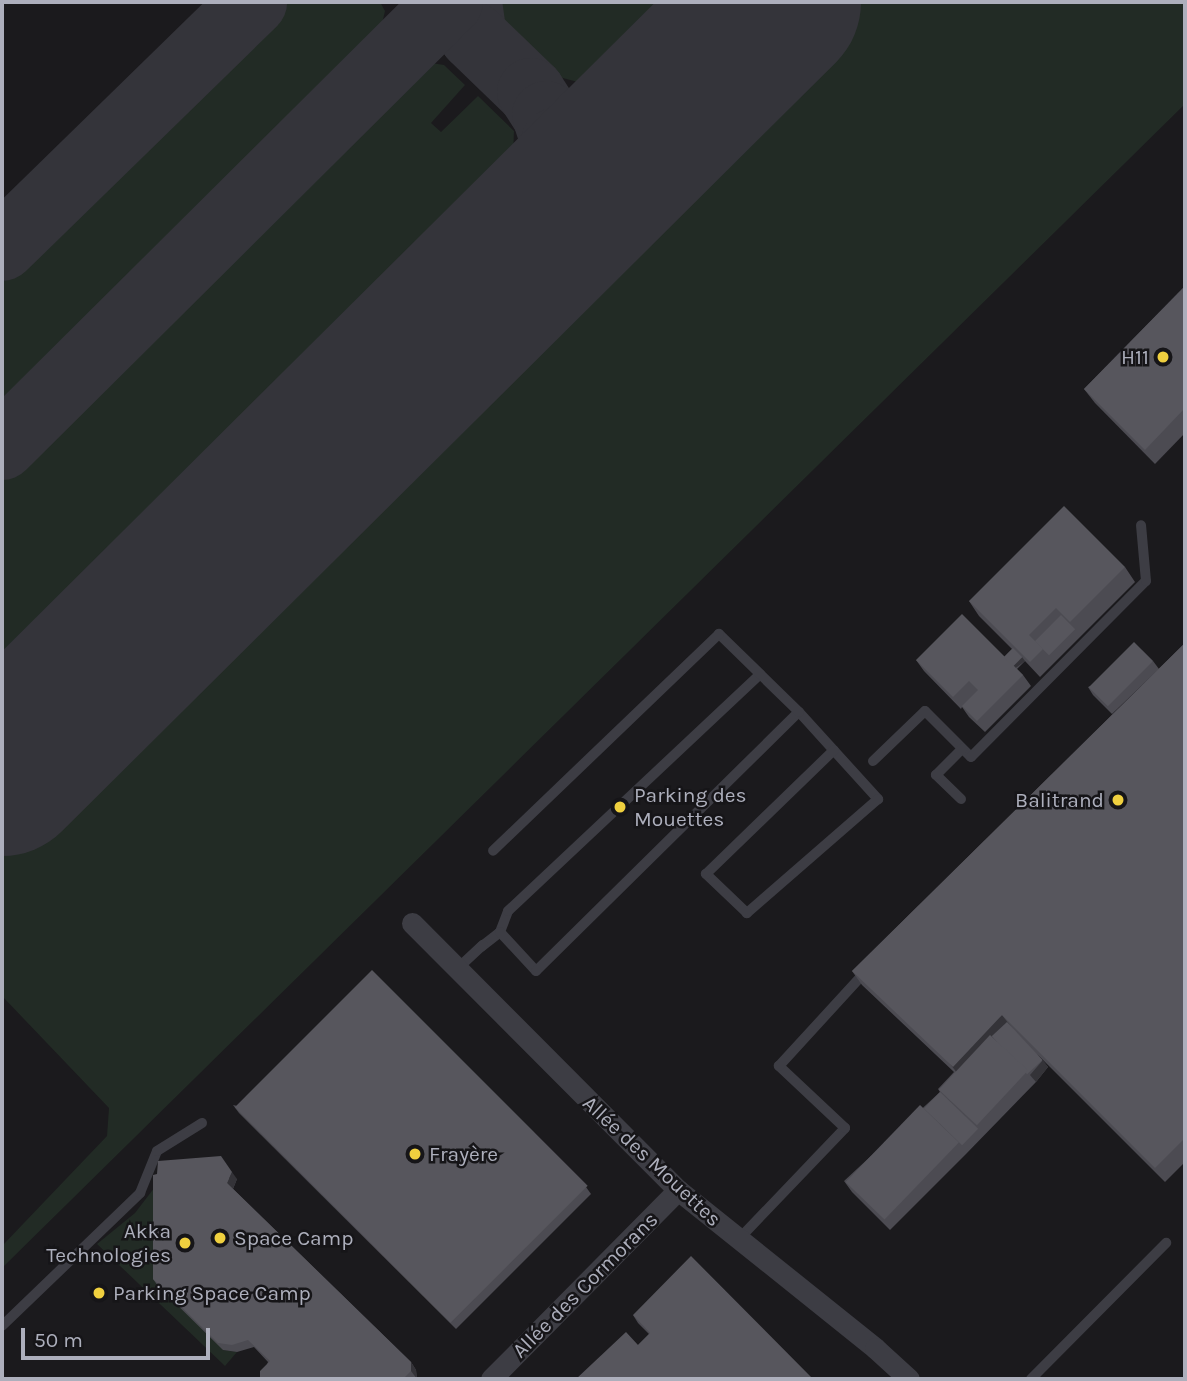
<!DOCTYPE html>
<meta charset="utf-8">
<style>
body{margin:0}
#map{position:relative;width:1187px;height:1381px;overflow:hidden;background:#1b1a1d;font-family:Karla,sans-serif}
div>[style]{position:absolute}
[style*='--x']{left:calc(var(--x)*1px);top:calc(var(--y)*1px);width:calc(var(--w)*1px);rotate:calc(var(--a)*1deg)}
.green>*{inset:0;background:#222b25}
.taxiway>*{height:68px;margin:-34px;padding:0 34px;transform-origin:34px;border-radius:34px;background:#34343a}
.runway>*{height:170px;margin:-85px;padding:0 85px;transform-origin:85px;border-radius:85px;background:#34343a}
.service>*{height:10px;margin:-5px;padding:0 5px;transform-origin:5px;border-radius:5px;background:#3d3d44}
.minor>*{height:21px;margin:-10.5px;padding:0 10.5px;transform-origin:10.5px;border-radius:10.5px;background:#3d3d44}
.wall>*{inset:0;background:#4c4b52}
.shaded-wall>*{inset:0;background:#343338;transform-origin:0 0}
.building>*{inset:0;background:#57565d;transform-origin:0 0}
.dots>*{width:19px;height:19px;translate:-50% -50%;box-sizing:border-box;border:4px solid #161518;border-radius:50%}
span{translate:-50% -50%;white-space:nowrap;text-align:center;line-height:1.15;-webkit-text-stroke:5px #161518;paint-order:stroke}
.poi-label{font-size:21px;color:#adafbc}
.right{translate:-100% -50%;text-align:right}
.left{translate:0 -50%;text-align:left}
.street-label{font-size:21px;color:#adafbc}
.frame{position:absolute;inset:0;border:4px solid #adafbc;pointer-events:none}
.scale{position:absolute;left:21px;top:1328px;width:189px;height:32px;box-sizing:border-box;border:4px solid #adafbc;border-top:0;padding-left:9px;font-size:21px;line-height:24px;white-space:nowrap;color:#adafbc;-webkit-text-stroke:5px #161518;paint-order:stroke}
</style>
<div id="map">
<div class="green">
<div style="clip-path:polygon(285px 2px,380px 2px,385px 11px,376px 49px,2px 417px,2px 283px)"></div>
<div style="clip-path:polygon(499px 2px,692px 2px,618px 75px,589px 85px,559px 77px,502px 22px)"></div>
<div style="clip-path:polygon(858px 2px,1185px 2px,1185px 104px,2px 1268px,2px 1246px,107px 1136px,109px 1108px,2px 996px,2px 847px)"></div>
<div style="clip-path:polygon(431px 63px,444px 65px,465px 85px,431px 123px,441px 132px,478px 96px,514px 131px,513px 156px,506px 176px,2px 677px,2px 471px,398px 78px,418px 66px)"></div>
<div style="clip-path:polygon(158px 1183px,223px 1350px,237px 1352px,225px 1366px,97px 1244px,135px 1213px)"></div>
</div>
<div class="taxiway">
<div style="--x:468;--y:2;--w:34;--a:82"></div>
<div style="--x:473;--y:36;--w:81;--a:44"></div>
<div style="--x:531;--y:92;--w:27;--a:57"></div>
<div style="--x:546;--y:115;--w:28;--a:72"></div>
<div style="--x:555;--y:142;--w:46;--a:91.2"></div>
<div style="--x:554;--y:188;--w:68;--a:114.3"></div>
<div style="--x:2;--y:247;--w:351;--a:-44.3"></div>
<div style="--x:2;--y:446;--w:630;--a:-44.81"></div>
</div>
<div class="runway">
<div style="--x:2;--y:771;--w:1091;--a:-44.81"></div>
</div>
<div class="service">
<div style="--x:799;--y:712;--w:118;--a:47.8"></div>
<div style="--x:878;--y:799;--w:174;--a:139"></div>
<div style="--x:747;--y:913;--w:57;--a:-136.4"></div>
<div style="--x:706;--y:874;--w:178;--a:-44.1"></div>
<div style="--x:873;--y:761;--w:72;--a:-43.9"></div>
<div style="--x:925;--y:711;--w:65;--a:45"></div>
<div style="--x:971;--y:757;--w:248;--a:-45.2"></div>
<div style="--x:1146;--y:581;--w:56;--a:-95.1"></div>
<div style="--x:961;--y:799;--w:35;--a:-136"></div>
<div style="--x:936;--y:775;--w:37;--a:-45"></div>
<div style="--x:500;--y:932;--w:22;--a:-69"></div>
<div style="--x:508;--y:911;--w:346;--a:-43.2"></div>
<div style="--x:481;--y:947;--w:24;--a:-38"></div>
<div style="--x:500;--y:932;--w:53;--a:47.3"></div>
<div style="--x:536;--y:971;--w:369;--a:-44.6"></div>
<div style="--x:799;--y:712;--w:112;--a:-135.7"></div>
<div style="--x:719;--y:634;--w:313;--a:136.2"></div>
<div style="--x:456;--y:970;--w:37;--a:-43"></div>
<div style="--x:738;--y:1240;--w:155;--a:-46.3"></div>
<div style="--x:845;--y:1128;--w:91;--a:-136.8"></div>
<div style="--x:779;--y:1066;--w:130;--a:-47.5"></div>
<div style="--x:2;--y:1326;--w:192;--a:-43.9"></div>
<div style="--x:140;--y:1193;--w:45;--a:-68"></div>
<div style="--x:157;--y:1151;--w:53;--a:-31.9"></div>
<div style="--x:1031;--y:1379;--w:192;--a:-45.2"></div>
</div>
<div class="minor">
<div style="--x:412;--y:923;--w:377;--a:45.1"></div>
<div style="--x:678;--y:1190;--w:253;--a:38.7"></div>
<div style="--x:875;--y:1348;--w:46;--a:42.4"></div>
<div style="--x:491;--y:1379;--w:266;--a:-45.3"></div>
</div>
<div class="wall">
<div style="clip-path:polygon(1185px 286px,1185px 433px,1155px 464px,1095px 403px,1084px 389px)"></div>
<div style="clip-path:polygon(1125px 567px,1135px 582px,1040px 677px,1025px 661px,1017px 669px,1023px 675px,1031px 686px,985px 732px,969px 717px,962px 707px,961px 709px,924px 671px,916px 660px,1004px 657px,1012px 649px,979px 616px,969px 601px)"></div>
<div style="clip-path:polygon(1185px 643px,1185px 1162px,1165px 1182px,1037px 1054px,1048px 1067px,1036px 1082px,966px 1154px,890px 1230px,852px 1192px,844px 1181px,940px 1092px,938px 1089px,954px 1072px,862px 985px,852px 971px)"></div>
<div style="clip-path:polygon(1153px 661px,1159px 669px,1112px 714px,1093px 695px,1088px 687px)"></div>
<div style="clip-path:polygon(233px 1105px,586px 1187px,591px 1194px,456px 1329px,239px 1113px)"></div>
<div style="clip-path:polygon(157px 1174px,237px 1179px,233px 1189px,411px 1362px,416px 1370px,417px 1379px,261px 1379px,268px 1362px,254px 1347px,237px 1352px,223px 1350px,158px 1286px,153px 1279px)"></div>
<div style="clip-path:polygon(633px 1315px,813px 1379px,638px 1345px,649px 1334px,638px 1323px)"></div>
</div>
<div class="shaded-wall">
<div style="left:1022px;top:657px;width:5px;height:13px;rotate:53deg"></div>
<div style="left:1002px;top:1015px;width:18px;height:71px;rotate:52deg"></div>
<div style="clip-path:polygon(1043px 1060px,1048px 1067px,1036px 1082px,1030px 1075px)"></div>
<div style="clip-path:polygon(232px 1172px,237px 1179px,232px 1191px,227px 1183px)"></div>
<div style="clip-path:polygon(411px 1362px,416px 1370px,417px 1379px,411px 1371px)"></div>
</div>
<div class="building">
<div style="clip-path:polygon(1185px 286px,1185px 408px,1145px 450px,1084px 389px)"></div>
<div style="clip-path:polygon(1064px 506px,1125px 567px,1070px 622px,1056px 608px,1029px 635px,1043px 649px,1030px 662px,969px 601px)"></div>
<div style="clip-path:polygon(962px 614px,1023px 675px,977px 721px,962px 706px,978px 690px,969px 681px,953px 697px,916px 660px)"></div>
<div style="left:1061px;top:615px;width:20px;height:37px;rotate:45deg"></div>
<div style="left:1134px;top:642px;width:27px;height:64px;rotate:45deg"></div>
<div style="clip-path:polygon(1185px 643px,1185px 1138px,1155px 1168px,1002px 1015px,953px 1067px,852px 971px)"></div>
<div style="left:1013px;top:648px;width:13px;height:13px;rotate:45deg"></div>
<div style="left:372px;top:970px;width:305px;height:194px;rotate:45deg"></div>
<div style="left:1007px;top:1022px;width:52px;height:21px;rotate:47deg"></div>
<div style="left:990px;top:1035px;width:52px;height:75px;rotate:43deg"></div>
<div style="left:940px;top:1092px;width:53px;height:23px;rotate:44deg"></div>
<div style="left:920px;top:1105px;width:54px;height:107px;rotate:44deg"></div>
<div style="clip-path:polygon(221px 1156px,232px 1172px,227px 1183px,411px 1362px,411px 1371px,403px 1379px,262px 1379px,260px 1377px,260px 1371px,270px 1361px,248px 1340px,232px 1345px,218px 1343px,153px 1279px,153px 1175px,157px 1174px,158px 1161px)"></div>
<div style="clip-path:polygon(691px 1256px,813px 1379px,576px 1379px,626px 1332px,638px 1345px,650px 1333px,633px 1315px)"></div>
</div>
<div class="dots">
<div style="left:1163px;top:357px;background:#f0d03f"></div>
<div style="left:1118px;top:800px;background:#f0d03f"></div>
<div style="left:620px;top:807px;background:#f0d03f"></div>
<div style="left:415px;top:1154px;background:#f0d03f"></div>
<div style="left:220px;top:1238px;background:#f0d03f"></div>
<div style="left:185px;top:1243px;background:#f0d03f"></div>
<div style="left:99px;top:1293px;background:#f0d03f"></div>
</div>
<div class="poi-label">
<span class="right" style="left:1149px;top:357px">H11</span>
<span class="left" style="left:634px;top:807px">Parking des<br>Mouettes</span>
<span class="right" style="left:1104px;top:800px">Balitrand</span>
<span class="left" style="left:429px;top:1154px">Frayère</span>
<span class="right" style="left:171px;top:1243px">Akka<br>Technologies</span>
<span class="left" style="left:234px;top:1238px">Space Camp</span>
<span class="left" style="left:113px;top:1293px">Parking Space Camp</span>
</div>
<div class="street-label">
<span style="left:652px;top:1161px;rotate:43deg">Allée des Mouettes</span>
<span style="left:585px;top:1285px;rotate:-45deg">Allée des Cormorans</span>
</div>
<div class="frame"></div>
<div class="scale">50 m</div>
</div>
